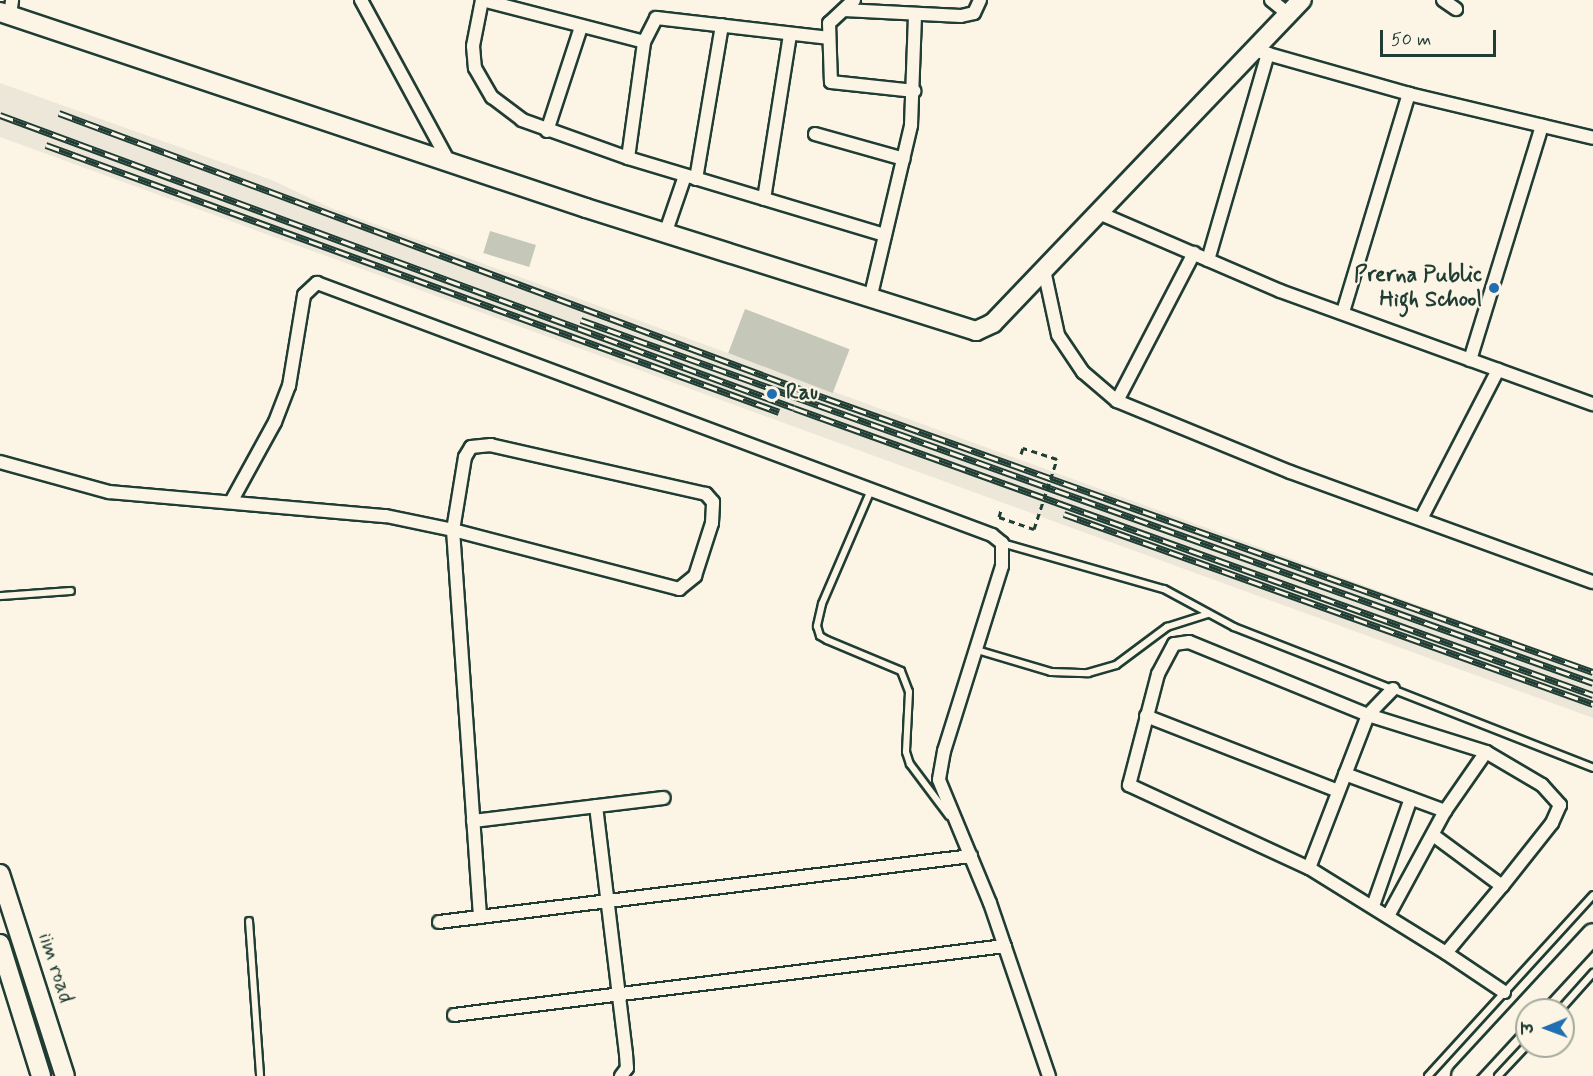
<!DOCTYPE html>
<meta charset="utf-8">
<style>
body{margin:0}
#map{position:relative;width:1593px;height:1076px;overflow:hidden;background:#fcf5e5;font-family:Mynerve,"Playpen Sans Deva",sans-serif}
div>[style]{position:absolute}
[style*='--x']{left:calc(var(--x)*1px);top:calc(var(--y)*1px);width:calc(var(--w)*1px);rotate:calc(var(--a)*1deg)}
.built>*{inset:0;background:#ece7d8}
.building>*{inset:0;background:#c5c7b9;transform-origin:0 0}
.path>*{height:3px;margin-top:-1.5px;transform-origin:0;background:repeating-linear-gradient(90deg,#1f3d34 0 6px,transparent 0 10.5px)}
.roads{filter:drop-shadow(2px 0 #1f3d34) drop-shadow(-2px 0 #1f3d34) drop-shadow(0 2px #1f3d34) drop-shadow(0 -2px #1f3d34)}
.lane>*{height:6px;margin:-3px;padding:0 3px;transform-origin:3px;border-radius:3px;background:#fcf5e5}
.street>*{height:12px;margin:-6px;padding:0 6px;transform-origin:6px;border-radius:6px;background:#fcf5e5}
.secondary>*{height:18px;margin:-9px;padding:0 9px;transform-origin:9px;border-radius:9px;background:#fcf5e5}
.primary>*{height:20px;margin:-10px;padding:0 10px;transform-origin:10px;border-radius:10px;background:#fcf5e5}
.rail>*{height:7px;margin-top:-3.5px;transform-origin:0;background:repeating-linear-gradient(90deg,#fcf5e5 0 14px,#1f3d34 0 28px);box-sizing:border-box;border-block:2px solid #1f3d34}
.path-bridge>*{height:3px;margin-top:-1.5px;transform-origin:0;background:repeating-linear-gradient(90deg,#1f3d34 0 6px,transparent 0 10.5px)}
.dots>*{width:16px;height:16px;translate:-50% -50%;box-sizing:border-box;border:3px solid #fcf5e5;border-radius:50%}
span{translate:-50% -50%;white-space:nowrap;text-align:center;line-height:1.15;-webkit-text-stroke:4.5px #fcf5e5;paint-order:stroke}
.poi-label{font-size:22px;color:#1f3d34;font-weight:700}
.right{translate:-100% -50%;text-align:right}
.left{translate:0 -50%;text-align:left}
.street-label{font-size:22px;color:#1f3d34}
.north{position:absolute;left:1515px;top:998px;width:60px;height:60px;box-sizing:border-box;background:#fcf5e5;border:2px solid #a4ab9e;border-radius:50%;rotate:269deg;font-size:16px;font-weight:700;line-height:24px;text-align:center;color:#1f3d34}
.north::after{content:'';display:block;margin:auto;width:21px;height:27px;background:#1f6fb2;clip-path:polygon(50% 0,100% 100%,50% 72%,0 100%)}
.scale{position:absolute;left:1380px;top:30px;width:116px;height:27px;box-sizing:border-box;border:3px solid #1f3d34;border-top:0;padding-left:8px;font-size:18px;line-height:21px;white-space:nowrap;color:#1f3d34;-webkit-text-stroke:4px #fcf5e5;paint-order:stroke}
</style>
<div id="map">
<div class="built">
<div style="clip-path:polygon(0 83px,274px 181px,331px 208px,1593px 669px,1593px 718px,0 137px)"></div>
</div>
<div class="building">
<div style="left:490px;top:231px;width:48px;height:23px;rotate:17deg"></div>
<div style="left:745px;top:309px;width:112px;height:47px;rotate:21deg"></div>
</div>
<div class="path">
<div style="--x:1021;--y:454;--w:6;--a:-72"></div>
<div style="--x:999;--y:517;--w:7;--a:-74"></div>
</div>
<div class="roads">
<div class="lane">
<div style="--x:871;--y:490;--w:124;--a:113.3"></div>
<div style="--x:822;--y:604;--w:23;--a:103"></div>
<div style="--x:817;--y:626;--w:10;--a:73"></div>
<div style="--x:820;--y:636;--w:8;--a:30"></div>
<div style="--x:827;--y:640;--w:80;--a:22.7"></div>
<div style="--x:901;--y:671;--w:22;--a:69"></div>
<div style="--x:909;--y:692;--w:60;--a:92.9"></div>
<div style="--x:906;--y:752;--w:13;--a:72"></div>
<div style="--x:910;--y:764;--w:65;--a:53.1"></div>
<div style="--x:1002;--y:543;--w:168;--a:15.9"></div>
<div style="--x:1164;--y:589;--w:80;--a:28.5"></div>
<div style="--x:1234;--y:627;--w:386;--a:21.4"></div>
<div style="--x:0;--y:596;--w:71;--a:-4"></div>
<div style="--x:977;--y:650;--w:77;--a:16.6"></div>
<div style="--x:1051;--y:672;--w:37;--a:2"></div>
<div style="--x:1088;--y:673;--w:29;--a:-16"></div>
<div style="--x:1116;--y:665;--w:64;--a:-36.7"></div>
<div style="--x:1167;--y:627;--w:43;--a:-17.6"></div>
<div style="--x:249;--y:921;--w:155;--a:85.9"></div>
<div style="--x:1560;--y:1010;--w:50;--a:-48.3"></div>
<div style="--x:1428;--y:1076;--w:245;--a:-47.6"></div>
<div style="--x:1498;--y:1076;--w:42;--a:-46.9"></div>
</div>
<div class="street">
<div style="--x:361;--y:0;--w:182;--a:61.5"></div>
<div style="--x:482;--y:0;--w:47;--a:101.1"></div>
<div style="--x:473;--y:46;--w:22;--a:85"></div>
<div style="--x:475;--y:68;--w:34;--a:60"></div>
<div style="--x:492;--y:97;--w:38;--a:37"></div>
<div style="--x:522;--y:120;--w:113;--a:19.7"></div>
<div style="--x:628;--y:158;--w:268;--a:16.7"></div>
<div style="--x:482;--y:0;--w:167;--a:14.5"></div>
<div style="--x:854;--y:0;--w:34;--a:137"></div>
<div style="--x:829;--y:23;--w:59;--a:88.1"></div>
<div style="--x:831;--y:82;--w:84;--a:6.1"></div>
<div style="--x:1271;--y:0;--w:22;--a:39"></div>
<div style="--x:1443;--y:0;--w:16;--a:35"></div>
<div style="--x:844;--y:10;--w:117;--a:2.9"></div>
<div style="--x:961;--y:16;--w:13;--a:-13"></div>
<div style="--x:974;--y:13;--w:14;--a:-65"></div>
<div style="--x:10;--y:15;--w:15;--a:-82"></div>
<div style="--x:1254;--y:50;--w:161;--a:15.8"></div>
<div style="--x:1409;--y:94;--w:189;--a:13.4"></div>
<div style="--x:547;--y:131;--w:109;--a:-71.9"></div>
<div style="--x:815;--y:134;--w:92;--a:15.7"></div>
<div style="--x:628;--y:158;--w:117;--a:-82.1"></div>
<div style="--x:644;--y:42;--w:27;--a:-63"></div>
<div style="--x:656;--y:18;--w:173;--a:6.6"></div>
<div style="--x:696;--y:179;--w:156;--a:-80.4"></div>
<div style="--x:764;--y:199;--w:167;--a:-81"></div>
<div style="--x:1099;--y:213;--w:197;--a:23.3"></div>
<div style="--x:1280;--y:291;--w:333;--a:19.9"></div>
<div style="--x:665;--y:234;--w:61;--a:-71"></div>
<div style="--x:1208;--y:260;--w:215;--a:-73.8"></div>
<div style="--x:1044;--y:270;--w:66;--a:77.8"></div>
<div style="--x:1058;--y:335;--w:45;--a:56"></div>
<div style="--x:1083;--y:372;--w:45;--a:40.5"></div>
<div style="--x:1117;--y:401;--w:187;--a:22.3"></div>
<div style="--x:1290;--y:472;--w:322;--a:20"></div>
<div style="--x:870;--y:299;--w:179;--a:-76.7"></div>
<div style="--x:911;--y:125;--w:110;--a:-87.9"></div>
<div style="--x:1343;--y:312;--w:228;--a:-73.2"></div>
<div style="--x:1470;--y:360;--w:245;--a:-72.9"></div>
<div style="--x:1117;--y:401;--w:167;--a:-62.5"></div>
<div style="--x:0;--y:462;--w:113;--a:15.4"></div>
<div style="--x:109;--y:492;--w:278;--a:5"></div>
<div style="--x:386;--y:516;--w:68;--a:11.8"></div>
<div style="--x:453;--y:530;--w:234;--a:14.6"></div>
<div style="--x:679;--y:589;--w:21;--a:-39"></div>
<div style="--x:695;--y:576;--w:56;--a:-72.2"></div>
<div style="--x:712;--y:523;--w:21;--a:-87"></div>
<div style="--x:713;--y:502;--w:11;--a:-131"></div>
<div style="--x:706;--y:494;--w:221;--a:-167.2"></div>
<div style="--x:491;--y:445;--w:20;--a:174"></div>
<div style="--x:471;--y:447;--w:12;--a:121"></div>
<div style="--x:465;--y:457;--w:74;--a:99.3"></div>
<div style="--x:453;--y:530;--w:388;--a:86"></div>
<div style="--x:231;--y:502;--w:91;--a:-61.2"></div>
<div style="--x:275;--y:422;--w:39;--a:-69"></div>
<div style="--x:289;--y:386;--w:92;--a:-80.6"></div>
<div style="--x:304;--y:295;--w:18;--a:-43"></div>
<div style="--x:317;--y:283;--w:721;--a:20.47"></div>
<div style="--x:992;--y:535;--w:13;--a:39"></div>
<div style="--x:1002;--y:543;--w:23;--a:90"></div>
<div style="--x:1002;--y:566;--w:194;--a:107.4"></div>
<div style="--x:944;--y:751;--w:29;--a:100"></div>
<div style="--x:939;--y:780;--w:133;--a:67.5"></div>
<div style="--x:990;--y:903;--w:183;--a:71.2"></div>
<div style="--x:1421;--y:519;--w:168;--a:-62.7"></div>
<div style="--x:1393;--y:689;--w:36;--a:134"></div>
<div style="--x:1368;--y:715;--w:193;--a:-157.8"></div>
<div style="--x:1189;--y:642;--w:15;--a:172"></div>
<div style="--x:1174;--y:644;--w:34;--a:118"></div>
<div style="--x:1158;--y:674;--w:115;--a:104.6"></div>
<div style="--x:1129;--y:785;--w:198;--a:24.8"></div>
<div style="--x:1309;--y:868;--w:161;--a:31.8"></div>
<div style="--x:1146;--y:716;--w:206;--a:21.3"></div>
<div style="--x:1486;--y:752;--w:65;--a:30.5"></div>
<div style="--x:1542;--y:785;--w:27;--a:48"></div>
<div style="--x:1560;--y:805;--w:20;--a:114"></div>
<div style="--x:1552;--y:823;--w:80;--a:128.4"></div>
<div style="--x:1345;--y:774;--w:107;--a:20.3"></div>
<div style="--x:596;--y:806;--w:250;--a:83.1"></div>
<div style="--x:626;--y:1054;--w:14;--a:86"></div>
<div style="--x:627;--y:1068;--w:10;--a:127"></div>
<div style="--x:473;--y:821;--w:192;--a:-6.9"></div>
<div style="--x:1433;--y:835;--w:86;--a:36.5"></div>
<div style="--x:1502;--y:886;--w:87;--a:129.9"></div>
<div style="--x:1446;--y:953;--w:70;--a:33.9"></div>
<div style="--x:1309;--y:868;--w:164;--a:-68.9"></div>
<div style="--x:1368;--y:715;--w:124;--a:17.4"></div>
<div style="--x:1486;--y:752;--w:72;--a:124.8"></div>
<div style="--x:1445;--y:811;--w:119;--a:118.5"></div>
<div style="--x:1373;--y:906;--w:114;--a:-70.6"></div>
<div style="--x:439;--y:922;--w:536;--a:-7.07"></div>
<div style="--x:454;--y:1015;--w:555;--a:-7.14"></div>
</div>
<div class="secondary">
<div style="--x:0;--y:12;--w:618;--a:18.49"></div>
<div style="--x:586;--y:208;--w:409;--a:17.5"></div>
<div style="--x:976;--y:331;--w:19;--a:-25"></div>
<div style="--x:993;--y:323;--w:447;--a:-46.3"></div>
<div style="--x:0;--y:874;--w:212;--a:72.2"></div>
<div style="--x:0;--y:944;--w:138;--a:72.7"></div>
</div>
<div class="primary">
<div style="--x:1462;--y:1076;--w:193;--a:-47.3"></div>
</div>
</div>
<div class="rail">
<div style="--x:59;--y:113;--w:791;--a:20.43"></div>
<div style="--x:800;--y:389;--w:842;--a:19.64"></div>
<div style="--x:0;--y:115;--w:846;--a:20.25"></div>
<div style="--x:794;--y:408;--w:849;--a:19.76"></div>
<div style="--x:46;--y:145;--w:780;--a:20.01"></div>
<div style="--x:581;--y:320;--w:1075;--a:19.73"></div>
<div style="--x:1064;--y:514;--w:562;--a:19.76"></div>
</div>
<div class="path-bridge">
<div style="--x:999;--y:517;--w:37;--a:19"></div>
<div style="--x:1034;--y:529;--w:74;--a:-71.8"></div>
<div style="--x:1057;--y:459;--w:36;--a:-162"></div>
</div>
<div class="dots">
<div style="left:1494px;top:288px;background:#1f6fb2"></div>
<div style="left:772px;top:394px;background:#1f6fb2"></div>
</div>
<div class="poi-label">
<span class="right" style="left:1482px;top:288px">Prerna Public<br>High School</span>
<span class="left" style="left:786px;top:394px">Rau</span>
</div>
<div class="street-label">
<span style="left:55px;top:968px;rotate:72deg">iim road</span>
</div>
<div class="north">उ</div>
<div class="scale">50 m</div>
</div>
